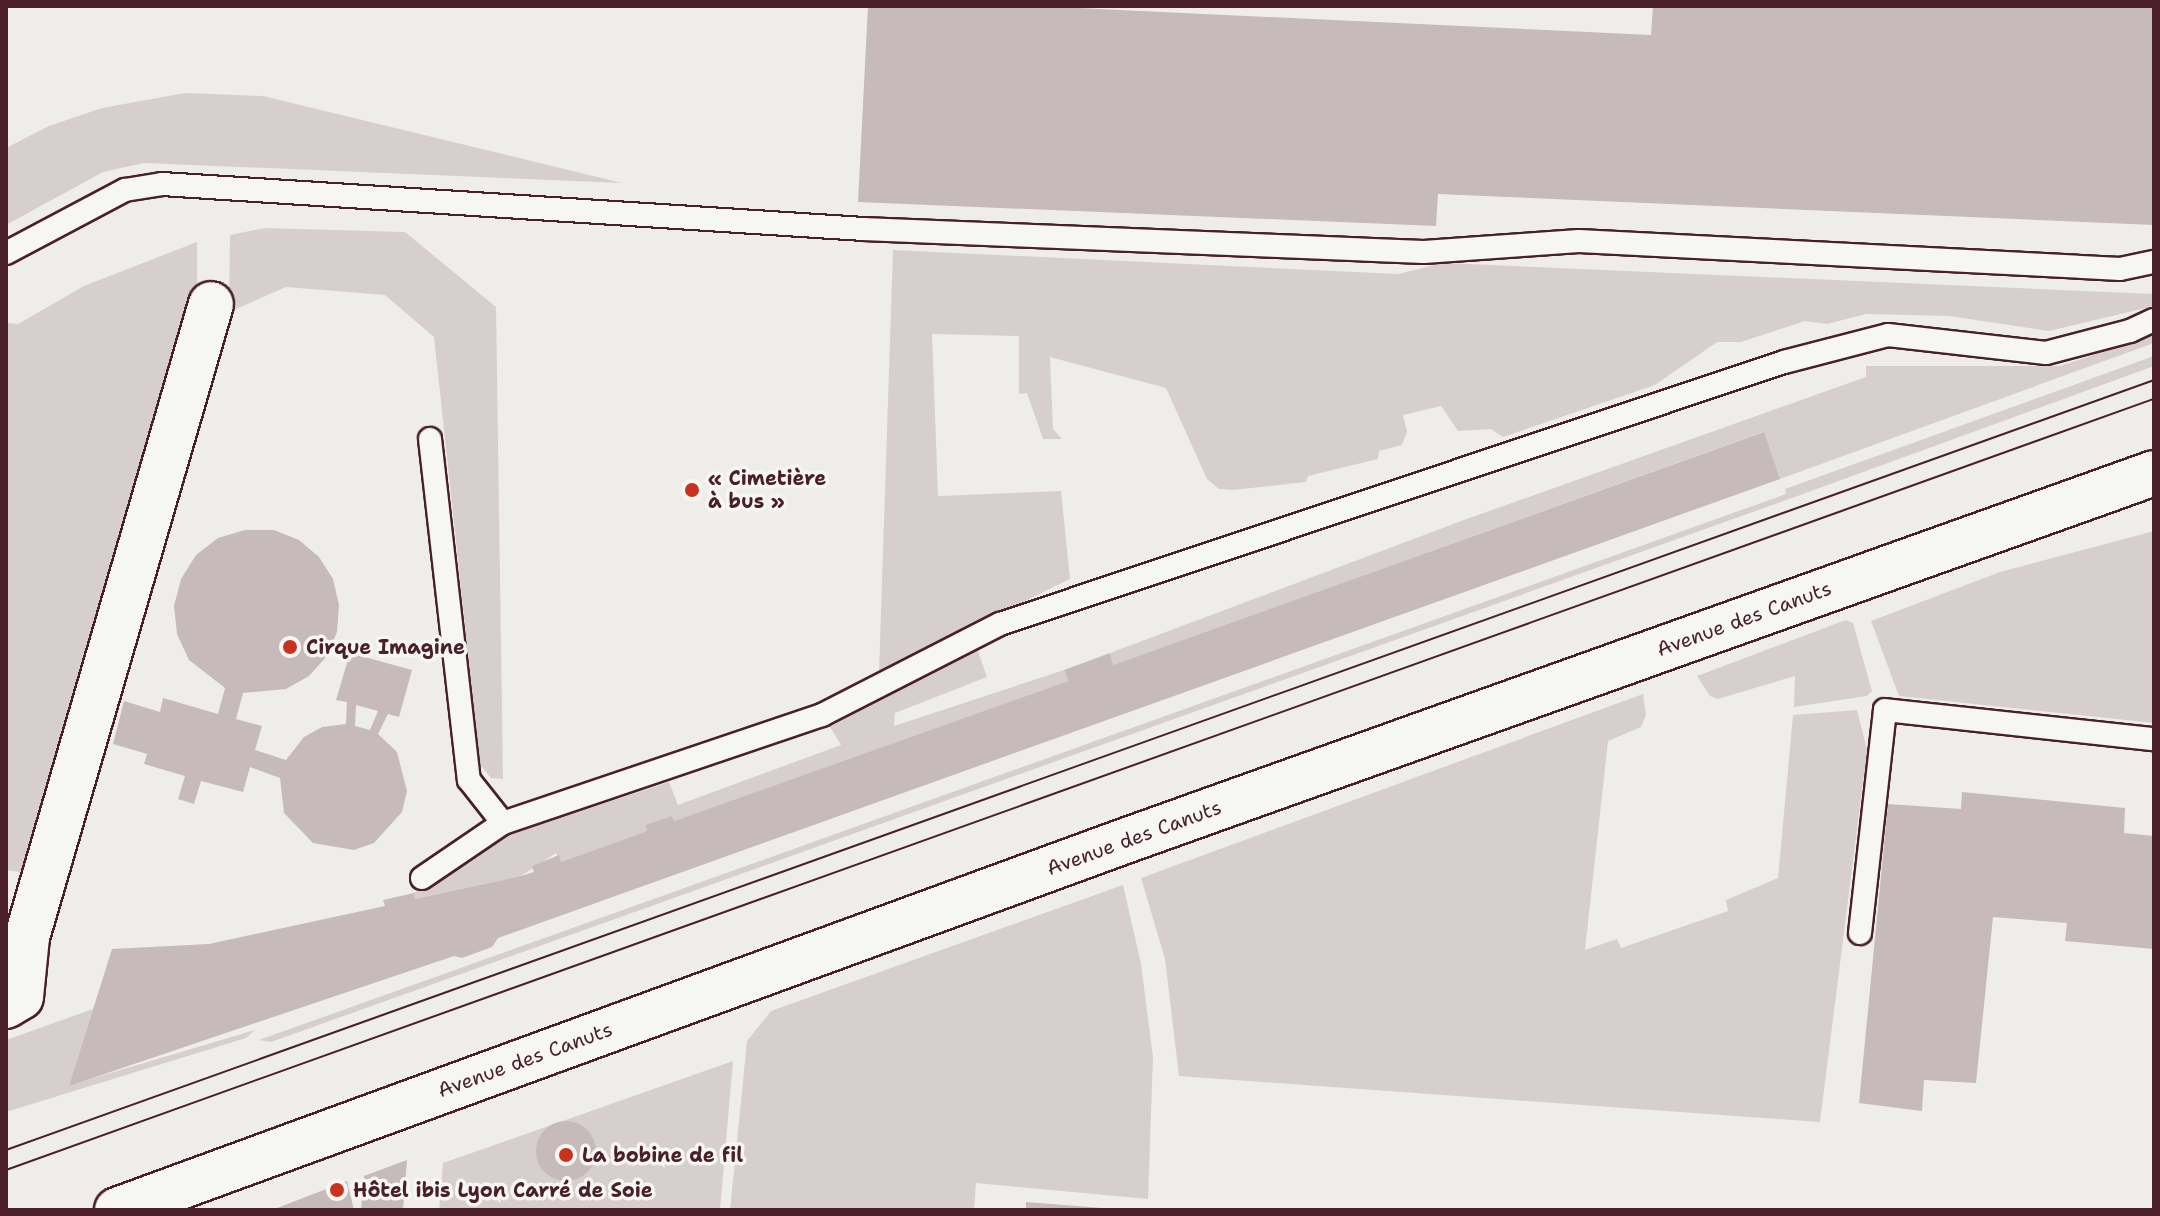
<!DOCTYPE html>
<meta charset="utf-8">
<style>
body{margin:0}
#map{position:relative;width:2160px;height:1216px;overflow:hidden;background:#efedea;font-family:"Shantell Sans",sans-serif}
div>[style]{position:absolute}
[style*='--x']{left:calc(var(--x)*1px);top:calc(var(--y)*1px);width:calc(var(--w)*1px);rotate:calc(var(--a)*1deg)}
.green>*{inset:0;background:#d7cfce}
.building>*{inset:0;background:#c6babb}
.round{border-radius:50%}
.roads{filter:drop-shadow(2px 0 #4a1f2b) drop-shadow(-2px 0 #4a1f2b) drop-shadow(0 2px #4a1f2b) drop-shadow(0 -2px #4a1f2b)}
.lane>*{height:22px;margin:-11px;padding:0 11px;transform-origin:11px;border-radius:11px;background:#f6f6f2}
.street>*{height:44px;margin:-22px;padding:0 22px;transform-origin:22px;border-radius:22px;background:#f6f6f2}
.tram>*{height:2px;margin:-1px;padding:0 1px;transform-origin:1px;border-radius:1px;background:#4a1f2b}
.dots>*{width:22px;height:22px;translate:-50% -50%;box-sizing:border-box;border:4px solid #f6f6f2;border-radius:50%}
span{translate:-50% -50%;white-space:nowrap;text-align:center;line-height:1.15;-webkit-text-stroke:7px #f6f6f2;paint-order:stroke}
.poi-label{font-size:20px;color:#4a1f2b;font-weight:700}
.left{translate:0 -50%;text-align:left}
.street-label{font-size:20px;color:#4a1f2b}
.frame{position:absolute;inset:0;border:8px solid #4a1f2b;pointer-events:none}
</style>
<div id="map">
<div class="green">
<div style="clip-path:polygon(185px 93px,263px 96px,622px 183px,144px 163px,103px 172px,6px 225px,6px 148px,49px 126px,102px 108px)"></div>
<div style="clip-path:polygon(265px 228px,405px 232px,496px 307px,503px 779px,491px 778px,480px 764px,434px 337px,385px 295px,286px 287px,229px 312px,230px 235px)"></div>
<div style="clip-path:polygon(197px 242px,197px 311px,226px 319px,63px 878px,6px 870px,6px 323px,18px 324px,84px 286px)"></div>
<div style="clip-path:polygon(893px 250px,1398px 274px,1443px 263px,2154px 294px,2154px 306px,2049px 331px,1949px 316px,1866px 314px,1827px 324px,1805px 321px,1741px 342px,1717px 342px,1655px 385px,1503px 437px,1491px 429px,1458px 431px,1441px 406px,1403px 415px,1407px 431px,1402px 445px,1379px 451px,1378px 459px,1308px 476px,1306px 482px,1233px 490px,1219px 489px,1207px 479px,1166px 388px,1050px 357px,1053px 429px,1062px 439px,1043px 439px,1027px 393px,1019px 394px,1019px 336px,932px 334px,938px 496px,1061px 491px,1070px 579px,879px 672px)"></div>
<div style="clip-path:polygon(2154px 335px,2154px 343px,1780px 479px,1763px 432px,1113px 665px,1110px 653px,1464px 520px,1866px 377px,1866px 366px,2060px 366px)"></div>
<div style="clip-path:polygon(2154px 356px,2154px 366px,1792px 498px,271px 1042px,259px 1040px,1786px 494px,1785px 489px)"></div>
<div style="clip-path:polygon(2154px 531px,2154px 723px,1899px 696px,1871px 621px,2000px 572px)"></div>
<div style="clip-path:polygon(1846px 620px,1853px 623px,1872px 691px,1867px 696px,1794px 707px,1795px 676px,1718px 699px,1710px 696px,1697px 676px)"></div>
<div style="clip-path:polygon(977px 648px,987px 677px,895px 713px,894px 726px,1064px 670px,1068px 681px,674px 821px,672px 816px,645px 825px,647px 831px,561px 862px,556px 853px,521px 876px,415px 899px,414px 893px,497px 839px,669px 782px,678px 805px,841px 745px,830px 727px)"></div>
<div style="clip-path:polygon(1643px 694px,1646px 715px,1641px 727px,1608px 741px,1585px 950px,1617px 939px,1621px 948px,1728px 911px,1726px 900px,1778px 878px,1793px 715px,1857px 710px,1867px 750px,1820px 1122px,1179px 1076px,1165px 959px,1141px 878px)"></div>
<div style="clip-path:polygon(1123px 885px,1141px 964px,1153px 1057px,1148px 1199px,976px 1183px,974px 1210px,730px 1210px,747px 1041px,771px 1011px)"></div>
<div style="clip-path:polygon(93px 1009px,70px 1085px,255px 1030px,246px 1038px,6px 1112px,6px 1040px)"></div>
<div style="clip-path:polygon(733px 1061px,720px 1210px,439px 1210px,443px 1163px)"></div>
</div>
<div class="building">
<div style="clip-path:polygon(868px 6px,1036px 6px,1651px 35px,1653px 6px,2154px 6px,2154px 225px,1438px 194px,1436px 226px,858px 202px)"></div>
<div style="clip-path:polygon(1764px 432px,1780px 479px,498px 938px,492px 947px,462px 958px,454px 956px,69px 1086px,112px 949px,209px 944px,385px 906px,383px 900px,414px 893px,415px 899px,521px 876px,534px 872px,532px 866px,559px 855px,561px 862px,647px 831px,645px 825px,672px 816px,674px 821px,1068px 681px,1064px 670px,1110px 653px,1113px 665px)"></div>
<div style="clip-path:polygon(evenodd,245px 530px,274px 530px,299px 540px,319px 557px,333px 579px,339px 605px,337px 632px,327px 656px,309px 676px,286px 689px,243px 693px,236px 719px,262px 726px,255px 750px,286px 760px,304px 737px,322px 727px,346px 724px,347px 702px,336px 700px,350px 653px,412px 670px,399px 717px,388px 714px,378px 734px,397px 752px,407px 791px,402px 812px,374px 843px,354px 850px,313px 843px,284px 813px,280px 778px,250px 767px,243px 792px,201px 781px,194px 804px,178px 799px,185px 776px,144px 764px,147px 754px,113px 744px,124px 701px,160px 712px,163px 698px,218px 714px,225px 688px,189px 660px,177px 634px,174px 606px,181px 579px,196px 555px,218px 538px,245px 530px,356px 705px,378px 711px,370px 730px,355px 726px,356px 705px)"></div>
<div style="clip-path:polygon(1962px 792px,2125px 808px,2124px 833px,2154px 836px,2154px 949px,2065px 941px,2067px 923px,1993px 917px,1976px 1083px,1924px 1080px,1922px 1111px,1859px 1103px,1888px 804px,1961px 809px)"></div>
<div class="round" style="left:536px;top:1121px;width:60px;height:60px"></div>
<div style="clip-path:polygon(407px 1160px,403px 1210px,361px 1210px,364px 1176px)"></div>
<div style="clip-path:polygon(347px 1181px,354px 1210px,272px 1210px)"></div>
<div style="clip-path:polygon(1026px 1202px,1102px 1208px,1102px 1210px,1026px 1210px)"></div>
</div>
<div class="roads">
<div class="lane">
<div style="--x:6;--y:253;--w:135;--a:-27.9"></div>
<div style="--x:125;--y:190;--w:37;--a:-9"></div>
<div style="--x:162;--y:184;--w:702;--a:3.67"></div>
<div style="--x:863;--y:229;--w:561;--a:2.35"></div>
<div style="--x:1424;--y:252;--w:155;--a:-4.1"></div>
<div style="--x:1579;--y:241;--w:542;--a:2.96"></div>
<div style="--x:2120;--y:269;--w:35;--a:-12"></div>
<div style="--x:430;--y:439;--w:343;--a:83.5"></div>
<div style="--x:469;--y:780;--w:55;--a:51.7"></div>
<div style="--x:422;--y:878;--w:98;--a:-34.2"></div>
<div style="--x:503;--y:823;--w:337;--a:-18.7"></div>
<div style="--x:822;--y:715;--w:200;--a:-27.1"></div>
<div style="--x:1000;--y:624;--w:827;--a:-18.48"></div>
<div style="--x:1784;--y:362;--w:107;--a:-14.6"></div>
<div style="--x:1888;--y:335;--w:159;--a:6.5"></div>
<div style="--x:2046;--y:353;--w:87;--a:-14.7"></div>
<div style="--x:2130;--y:331;--w:26;--a:-25"></div>
<div style="--x:1860;--y:933;--w:224;--a:-83.6"></div>
<div style="--x:1885;--y:710;--w:271;--a:6.2"></div>
</div>
<div class="street">
<div style="--x:6;--y:1006;--w:17;--a:-31"></div>
<div style="--x:21;--y:997;--w:60;--a:-84.3"></div>
<div style="--x:27;--y:937;--w:659;--a:-73.79"></div>
<div style="--x:117;--y:1210;--w:1070;--a:-20.11"></div>
<div style="--x:1122;--y:842;--w:1096;--a:-19.67"></div>
</div>
</div>
<div class="tram">
<div style="--x:6;--y:1150;--w:2282;--a:-19.72"></div>
<div style="--x:6;--y:1170;--w:2282;--a:-19.75"></div>
</div>
<div class="dots">
<div style="left:692px;top:490px;background:#c8321e"></div>
<div style="left:290px;top:647px;background:#c8321e"></div>
<div style="left:566px;top:1155px;background:#c8321e"></div>
<div style="left:337px;top:1190px;background:#c8321e"></div>
</div>
<div class="poi-label">
<span class="left" style="left:708px;top:490px">« Cimetière<br>à bus »</span>
<span class="left" style="left:306px;top:647px">Cirque Imagine</span>
<span class="left" style="left:582px;top:1155px">La bobine de fil</span>
<span class="left" style="left:353px;top:1190px">Hôtel ibis Lyon Carré de Soie</span>
</div>
<div class="street-label">
<span style="left:1744px;top:619px;rotate:-20deg">Avenue des Canuts</span>
<span style="left:1134px;top:838px;rotate:-20deg">Avenue des Canuts</span>
<span style="left:525px;top:1060px;rotate:-20deg">Avenue des Canuts</span>
</div>
<div class="frame"></div>
</div>
